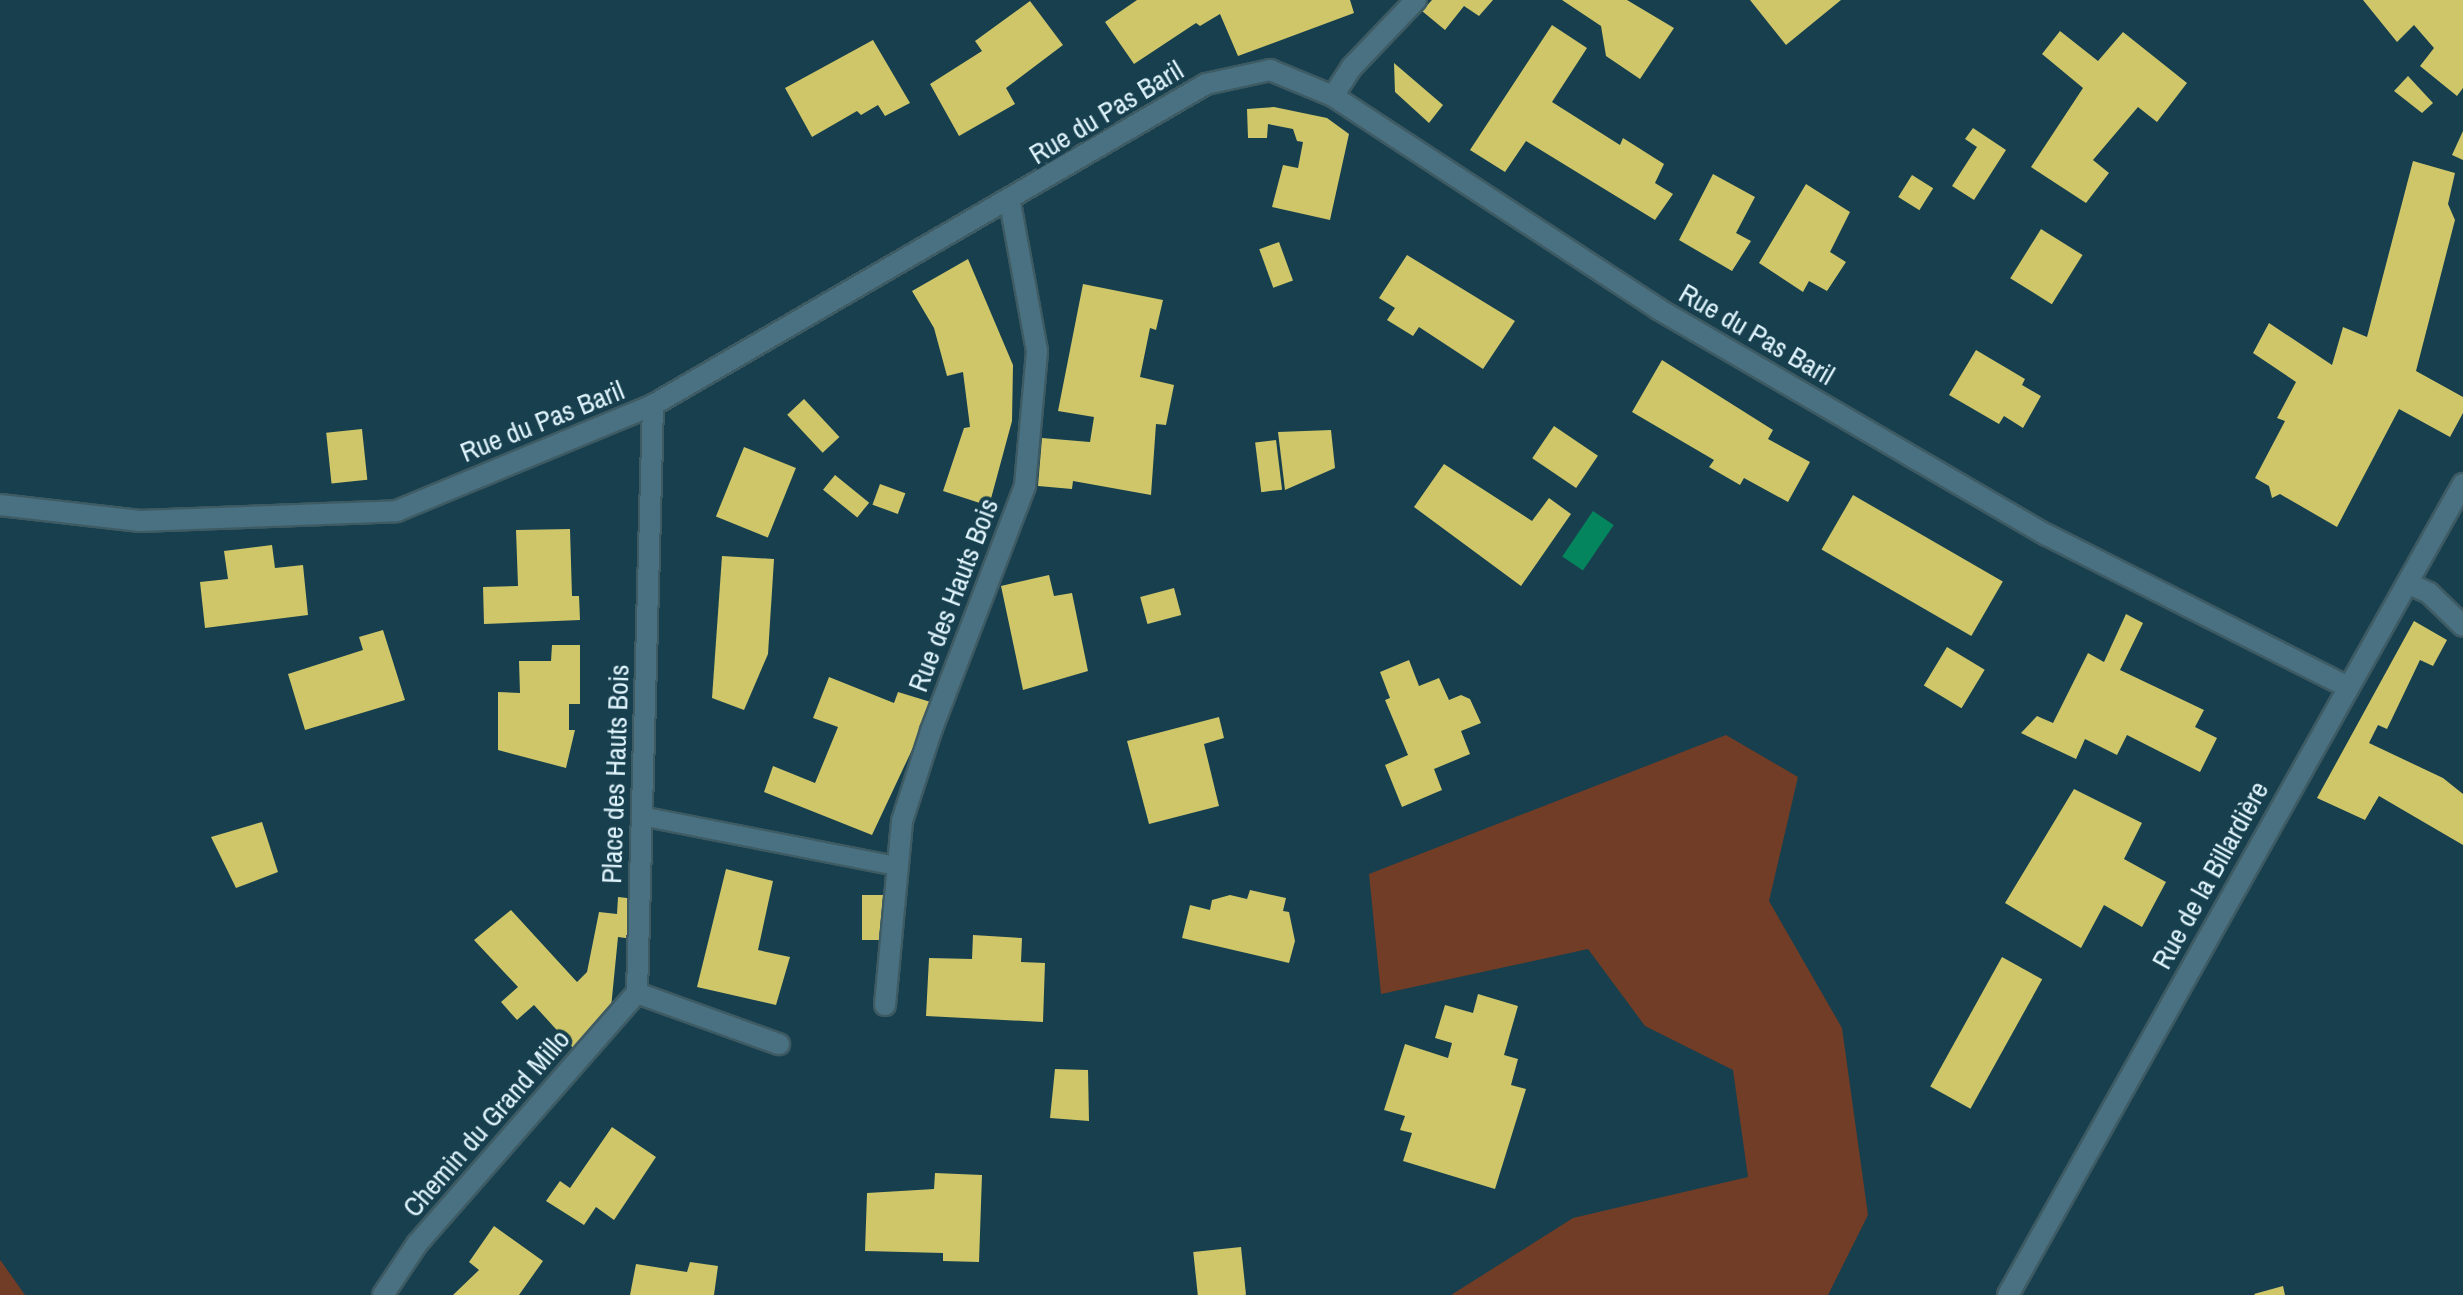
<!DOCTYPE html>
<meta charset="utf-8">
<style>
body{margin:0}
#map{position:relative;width:2463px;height:1295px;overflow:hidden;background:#173f4d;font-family:"Archivo Narrow",sans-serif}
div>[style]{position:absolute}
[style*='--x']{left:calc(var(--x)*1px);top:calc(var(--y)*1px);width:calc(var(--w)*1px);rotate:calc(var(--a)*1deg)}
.green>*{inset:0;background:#713d26}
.water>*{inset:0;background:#04855e;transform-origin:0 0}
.building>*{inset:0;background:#cec669;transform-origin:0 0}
.roads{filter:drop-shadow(2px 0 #3e5b64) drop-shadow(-2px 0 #3e5b64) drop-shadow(0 2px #3e5b64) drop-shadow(0 -2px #3e5b64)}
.service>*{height:18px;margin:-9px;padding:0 9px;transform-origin:9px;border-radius:9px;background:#4a7181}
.minor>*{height:20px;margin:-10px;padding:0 10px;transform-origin:10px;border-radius:10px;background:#4a7181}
.tertiary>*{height:20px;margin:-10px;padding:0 10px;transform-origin:10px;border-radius:10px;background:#4a7181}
span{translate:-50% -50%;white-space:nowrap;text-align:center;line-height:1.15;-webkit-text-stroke:8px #173f4d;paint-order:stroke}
.street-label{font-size:28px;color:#def3fc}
</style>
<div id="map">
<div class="green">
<div style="clip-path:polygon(1726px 735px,1798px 777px,1769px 901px,1842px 1028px,1868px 1215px,1828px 1295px,1451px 1295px,1573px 1218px,1748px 1177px,1733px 1070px,1645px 1026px,1588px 949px,1381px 994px,1369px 874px)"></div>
<div style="clip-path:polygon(0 1260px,1px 1261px,25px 1295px,0 1295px)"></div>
</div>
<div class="water">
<div style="left:1593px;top:511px;width:25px;height:55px;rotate:34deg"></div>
</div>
<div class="building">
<div style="clip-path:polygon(1137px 0,1350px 0,1354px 13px,1238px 56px,1220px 14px,1200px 26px,1196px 23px,1134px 64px,1105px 22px)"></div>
<div style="clip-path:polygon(1432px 0,1493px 0,1479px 16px,1464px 6px,1445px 30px,1422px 11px)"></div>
<div style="clip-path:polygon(1562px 0,1627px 0,1674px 28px,1640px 79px,1606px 56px,1601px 26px)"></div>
<div style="clip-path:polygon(1750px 0,1841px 0,1786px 45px)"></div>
<div style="clip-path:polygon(2363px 0,2463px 0,2463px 88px,2457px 96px,2420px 66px,2434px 48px,2414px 25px,2397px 42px)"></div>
<div style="clip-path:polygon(1030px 1px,1063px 45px,1006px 88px,1015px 104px,959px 136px,930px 84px,982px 51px,975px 41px)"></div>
<div style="clip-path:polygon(1552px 25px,1587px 48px,1552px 102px,1620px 145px,1623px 138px,1664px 164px,1655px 183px,1673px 194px,1655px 220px,1526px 141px,1505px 172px,1470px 150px)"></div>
<div style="clip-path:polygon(2060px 31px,2098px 61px,2123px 32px,2187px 83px,2157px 122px,2138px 107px,2093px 160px,2109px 173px,2086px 203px,2031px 167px,2083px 88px,2042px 54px)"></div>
<div style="clip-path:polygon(873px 40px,910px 103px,885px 116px,878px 105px,861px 115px,857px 111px,812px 137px,785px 88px)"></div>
<div style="clip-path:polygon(1394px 63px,1443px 105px,1429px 123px,1395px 92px)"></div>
<div style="clip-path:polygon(2408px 76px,2433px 103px,2422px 113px,2394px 91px)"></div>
<div style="clip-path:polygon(1274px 107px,1327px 118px,1349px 134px,1330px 220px,1272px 207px,1283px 165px,1298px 168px,1303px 142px,1297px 141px,1293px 129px,1268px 124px,1267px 138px,1248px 138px,1247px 109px)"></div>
<div style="clip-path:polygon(1973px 128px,2006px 150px,1974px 200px,1952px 186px,1977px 147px,1965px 139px)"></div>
<div style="clip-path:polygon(2463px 131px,2463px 160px,2452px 155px)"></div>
<div style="clip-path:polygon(2413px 161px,2455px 173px,2448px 204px,2455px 220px,2416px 371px,2463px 397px,2463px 413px,2450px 437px,2399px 409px,2337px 527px,2280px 494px,2272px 498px,2269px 486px,2255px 478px,2285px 421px,2277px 418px,2296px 382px,2253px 353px,2269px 323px,2332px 365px,2343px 327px,2367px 337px)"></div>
<div style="clip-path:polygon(1713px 174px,1755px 197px,1736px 233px,1751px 241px,1732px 271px,1679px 240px)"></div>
<div style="left:1912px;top:175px;width:25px;height:26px;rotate:32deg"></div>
<div style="clip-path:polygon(1806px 184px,1850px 212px,1830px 252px,1846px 262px,1827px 291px,1809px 281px,1803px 292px,1759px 263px)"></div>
<div style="left:2041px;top:229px;width:49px;height:58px;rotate:32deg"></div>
<div style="left:1279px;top:242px;width:41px;height:21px;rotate:70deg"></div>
<div style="clip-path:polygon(1407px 255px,1515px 321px,1483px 369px,1419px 327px,1413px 336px,1387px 320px,1395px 308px,1379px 298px)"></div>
<div style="clip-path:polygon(968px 259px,1013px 365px,1012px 421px,989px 506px,943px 491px,964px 428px,970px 427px,963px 372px,947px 376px,934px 328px,912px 291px)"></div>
<div style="clip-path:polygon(1083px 284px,1163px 300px,1156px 330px,1150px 328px,1140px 377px,1174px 385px,1166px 425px,1156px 424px,1151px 495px,1073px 481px,1072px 489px,1038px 486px,1042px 438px,1090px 442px,1094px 417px,1058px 411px)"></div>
<div style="clip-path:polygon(1976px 350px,2025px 379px,2022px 385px,2041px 396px,2023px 428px,2004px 416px,1999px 424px,1949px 395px)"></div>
<div style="clip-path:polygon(1662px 360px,1773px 430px,1768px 439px,1810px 462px,1788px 502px,1744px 478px,1740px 485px,1709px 467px,1714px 460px,1632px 412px)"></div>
<div style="left:804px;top:399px;width:52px;height:23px;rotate:47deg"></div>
<div style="left:1554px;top:426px;width:53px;height:39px;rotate:34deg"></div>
<div style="left:362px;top:429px;width:51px;height:36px;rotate:84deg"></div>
<div style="clip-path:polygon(1331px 430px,1335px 468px,1285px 490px,1278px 432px)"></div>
<div style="left:1276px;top:440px;width:50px;height:21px;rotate:83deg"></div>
<div style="left:744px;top:447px;width:56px;height:75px;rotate:22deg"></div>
<div style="clip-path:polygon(1444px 464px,1532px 521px,1549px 498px,1571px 514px,1521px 586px,1414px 507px)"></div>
<div style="left:835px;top:475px;width:44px;height:19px;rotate:39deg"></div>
<div style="left:880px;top:484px;width:27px;height:22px;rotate:20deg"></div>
<div style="left:1853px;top:495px;width:173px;height:63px;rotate:30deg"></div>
<div style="clip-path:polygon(570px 529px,572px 596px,579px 596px,580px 620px,484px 624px,483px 587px,518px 586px,516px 530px)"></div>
<div style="clip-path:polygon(272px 545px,275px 568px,303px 565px,308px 615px,205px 628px,200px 582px,228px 579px,224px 551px)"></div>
<div style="clip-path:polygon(722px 556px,774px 559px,768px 654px,744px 710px,712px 698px)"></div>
<div style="clip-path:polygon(1049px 575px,1054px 596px,1072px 593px,1088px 671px,1023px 690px,1001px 586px)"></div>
<div style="left:1174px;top:588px;width:28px;height:35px;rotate:75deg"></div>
<div style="clip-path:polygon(2126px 614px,2143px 623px,2120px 670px,2204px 710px,2195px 727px,2217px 738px,2200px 772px,2127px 735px,2117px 755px,2085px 739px,2076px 759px,2021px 733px,2037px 716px,2053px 723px,2088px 653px,2104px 662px)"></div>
<div style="clip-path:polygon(2414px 621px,2447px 640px,2433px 666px,2420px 660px,2387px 729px,2378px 725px,2369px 743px,2443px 778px,2463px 794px,2463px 845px,2379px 796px,2365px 820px,2317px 798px)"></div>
<div style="clip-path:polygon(383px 630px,405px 700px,305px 730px,288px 674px,363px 650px,359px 637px)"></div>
<div style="clip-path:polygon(552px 645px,580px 645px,580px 704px,569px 704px,569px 730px,575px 730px,566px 768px,498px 750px,498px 692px,520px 693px,519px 661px,551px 661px)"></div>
<div style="left:1947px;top:647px;width:44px;height:45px;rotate:31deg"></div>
<div style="clip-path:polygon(1409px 660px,1419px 686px,1439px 678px,1449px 700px,1461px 695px,1470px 699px,1481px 723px,1461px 731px,1470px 754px,1434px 769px,1442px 790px,1402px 807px,1385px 765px,1408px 755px,1385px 700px,1390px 698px,1380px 672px)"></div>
<div style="clip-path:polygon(829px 677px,894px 703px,898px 692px,934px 703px,872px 835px,764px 792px,773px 766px,815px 783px,838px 727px,813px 718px)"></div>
<div style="clip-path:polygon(1219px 717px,1224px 738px,1204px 744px,1219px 806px,1149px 824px,1127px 741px)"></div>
<div style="clip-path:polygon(2074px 789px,2142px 823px,2124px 859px,2166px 882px,2142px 927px,2104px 905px,2081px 948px,2005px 903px)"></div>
<div style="clip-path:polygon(262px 822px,278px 872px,236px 888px,211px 837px)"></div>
<div style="clip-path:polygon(726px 869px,773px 881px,758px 950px,790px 957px,776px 1005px,697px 987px)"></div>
<div style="clip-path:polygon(1250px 890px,1286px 898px,1283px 911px,1289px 912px,1295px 941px,1289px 963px,1182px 938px,1190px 905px,1210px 910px,1212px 900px,1230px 895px,1247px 899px)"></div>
<div style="left:886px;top:895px;width:45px;height:24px;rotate:90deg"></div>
<div style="clip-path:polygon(618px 897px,636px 899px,633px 939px,618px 937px,610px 1018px,574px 1049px,534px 1005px,517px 1020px,501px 1002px,518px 987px,474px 940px,511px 910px,577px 982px,587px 972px,599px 912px,617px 914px)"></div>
<div style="clip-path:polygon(973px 935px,1022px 938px,1021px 962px,1045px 963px,1043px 1022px,926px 1016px,929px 958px,972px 959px)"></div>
<div style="left:2002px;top:957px;width:46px;height:148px;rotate:29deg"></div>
<div style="clip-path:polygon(1478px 994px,1518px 1006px,1504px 1055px,1518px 1059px,1511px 1085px,1526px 1089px,1495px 1189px,1403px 1161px,1412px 1133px,1400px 1130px,1405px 1116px,1384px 1110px,1405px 1044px,1448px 1058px,1452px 1043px,1435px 1038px,1445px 1005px,1473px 1013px)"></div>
<div style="clip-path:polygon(1055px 1069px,1088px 1070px,1089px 1121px,1050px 1118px)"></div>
<div style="clip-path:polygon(612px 1127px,656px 1157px,614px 1220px,596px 1207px,584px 1225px,546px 1201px,560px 1181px,570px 1188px)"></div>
<div style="clip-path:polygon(935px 1173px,982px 1175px,979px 1262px,943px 1261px,943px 1253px,865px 1251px,867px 1193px,934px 1189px)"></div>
<div style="clip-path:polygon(494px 1226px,543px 1261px,519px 1295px,453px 1295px,479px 1270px,469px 1262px)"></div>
<div style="left:1241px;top:1247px;width:48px;height:48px;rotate:84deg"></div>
<div style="clip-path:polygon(690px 1262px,718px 1266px,714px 1295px,630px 1295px,636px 1264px,687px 1272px)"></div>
<div style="clip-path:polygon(2283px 1286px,2285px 1295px,2255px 1295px,2254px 1294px)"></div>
</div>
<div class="roads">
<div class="service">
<div style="--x:641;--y:816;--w:260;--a:11.1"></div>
</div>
<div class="minor">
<div style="--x:1333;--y:96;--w:33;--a:-57"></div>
<div style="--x:1351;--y:68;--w:94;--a:-46.3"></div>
<div style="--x:653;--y:405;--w:588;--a:91.56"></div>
<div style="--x:637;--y:993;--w:151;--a:19.8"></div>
<div style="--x:0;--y:505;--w:141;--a:6.5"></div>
<div style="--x:140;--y:521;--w:257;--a:-2.2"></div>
<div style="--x:397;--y:511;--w:277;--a:-22.5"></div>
<div style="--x:653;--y:405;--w:639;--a:-30.13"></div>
<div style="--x:1206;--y:84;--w:66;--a:-12.3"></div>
<div style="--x:1270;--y:70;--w:68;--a:22.4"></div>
<div style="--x:1333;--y:96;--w:389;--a:33.2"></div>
<div style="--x:1658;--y:309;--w:450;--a:30.2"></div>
<div style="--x:2047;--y:535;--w:337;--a:26.8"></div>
<div style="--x:2409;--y:584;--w:22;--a:24"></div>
<div style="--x:2429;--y:593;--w:47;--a:44.1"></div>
<div style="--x:885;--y:1005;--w:185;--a:-84.7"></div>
<div style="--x:902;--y:821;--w:95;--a:-72.1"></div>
<div style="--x:931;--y:731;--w:262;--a:-69"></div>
<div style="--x:1025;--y:486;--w:136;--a:-84.9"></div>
<div style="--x:1037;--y:351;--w:151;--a:-100.3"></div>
<div style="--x:383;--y:1295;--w:61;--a:-56.3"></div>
<div style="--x:417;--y:1244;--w:334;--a:-48.8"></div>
</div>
<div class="tertiary">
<div style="--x:2008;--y:1295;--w:930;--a:-60.71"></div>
</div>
</div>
<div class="street-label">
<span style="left:1106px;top:112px;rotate:-31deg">Rue du Pas Baril</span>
<span style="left:1757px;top:334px;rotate:30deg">Rue du Pas Baril</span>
<span style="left:542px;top:421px;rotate:-22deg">Rue du Pas Baril</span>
<span style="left:953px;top:595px;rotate:-69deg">Rue des Hauts Bois</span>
<span style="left:615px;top:774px;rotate:-88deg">Place des Hauts Bois</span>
<span style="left:2210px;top:875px;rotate:-61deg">Rue de la Billardière</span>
<span style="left:486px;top:1123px;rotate:-49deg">Chemin du Grand Millo</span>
</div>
</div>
